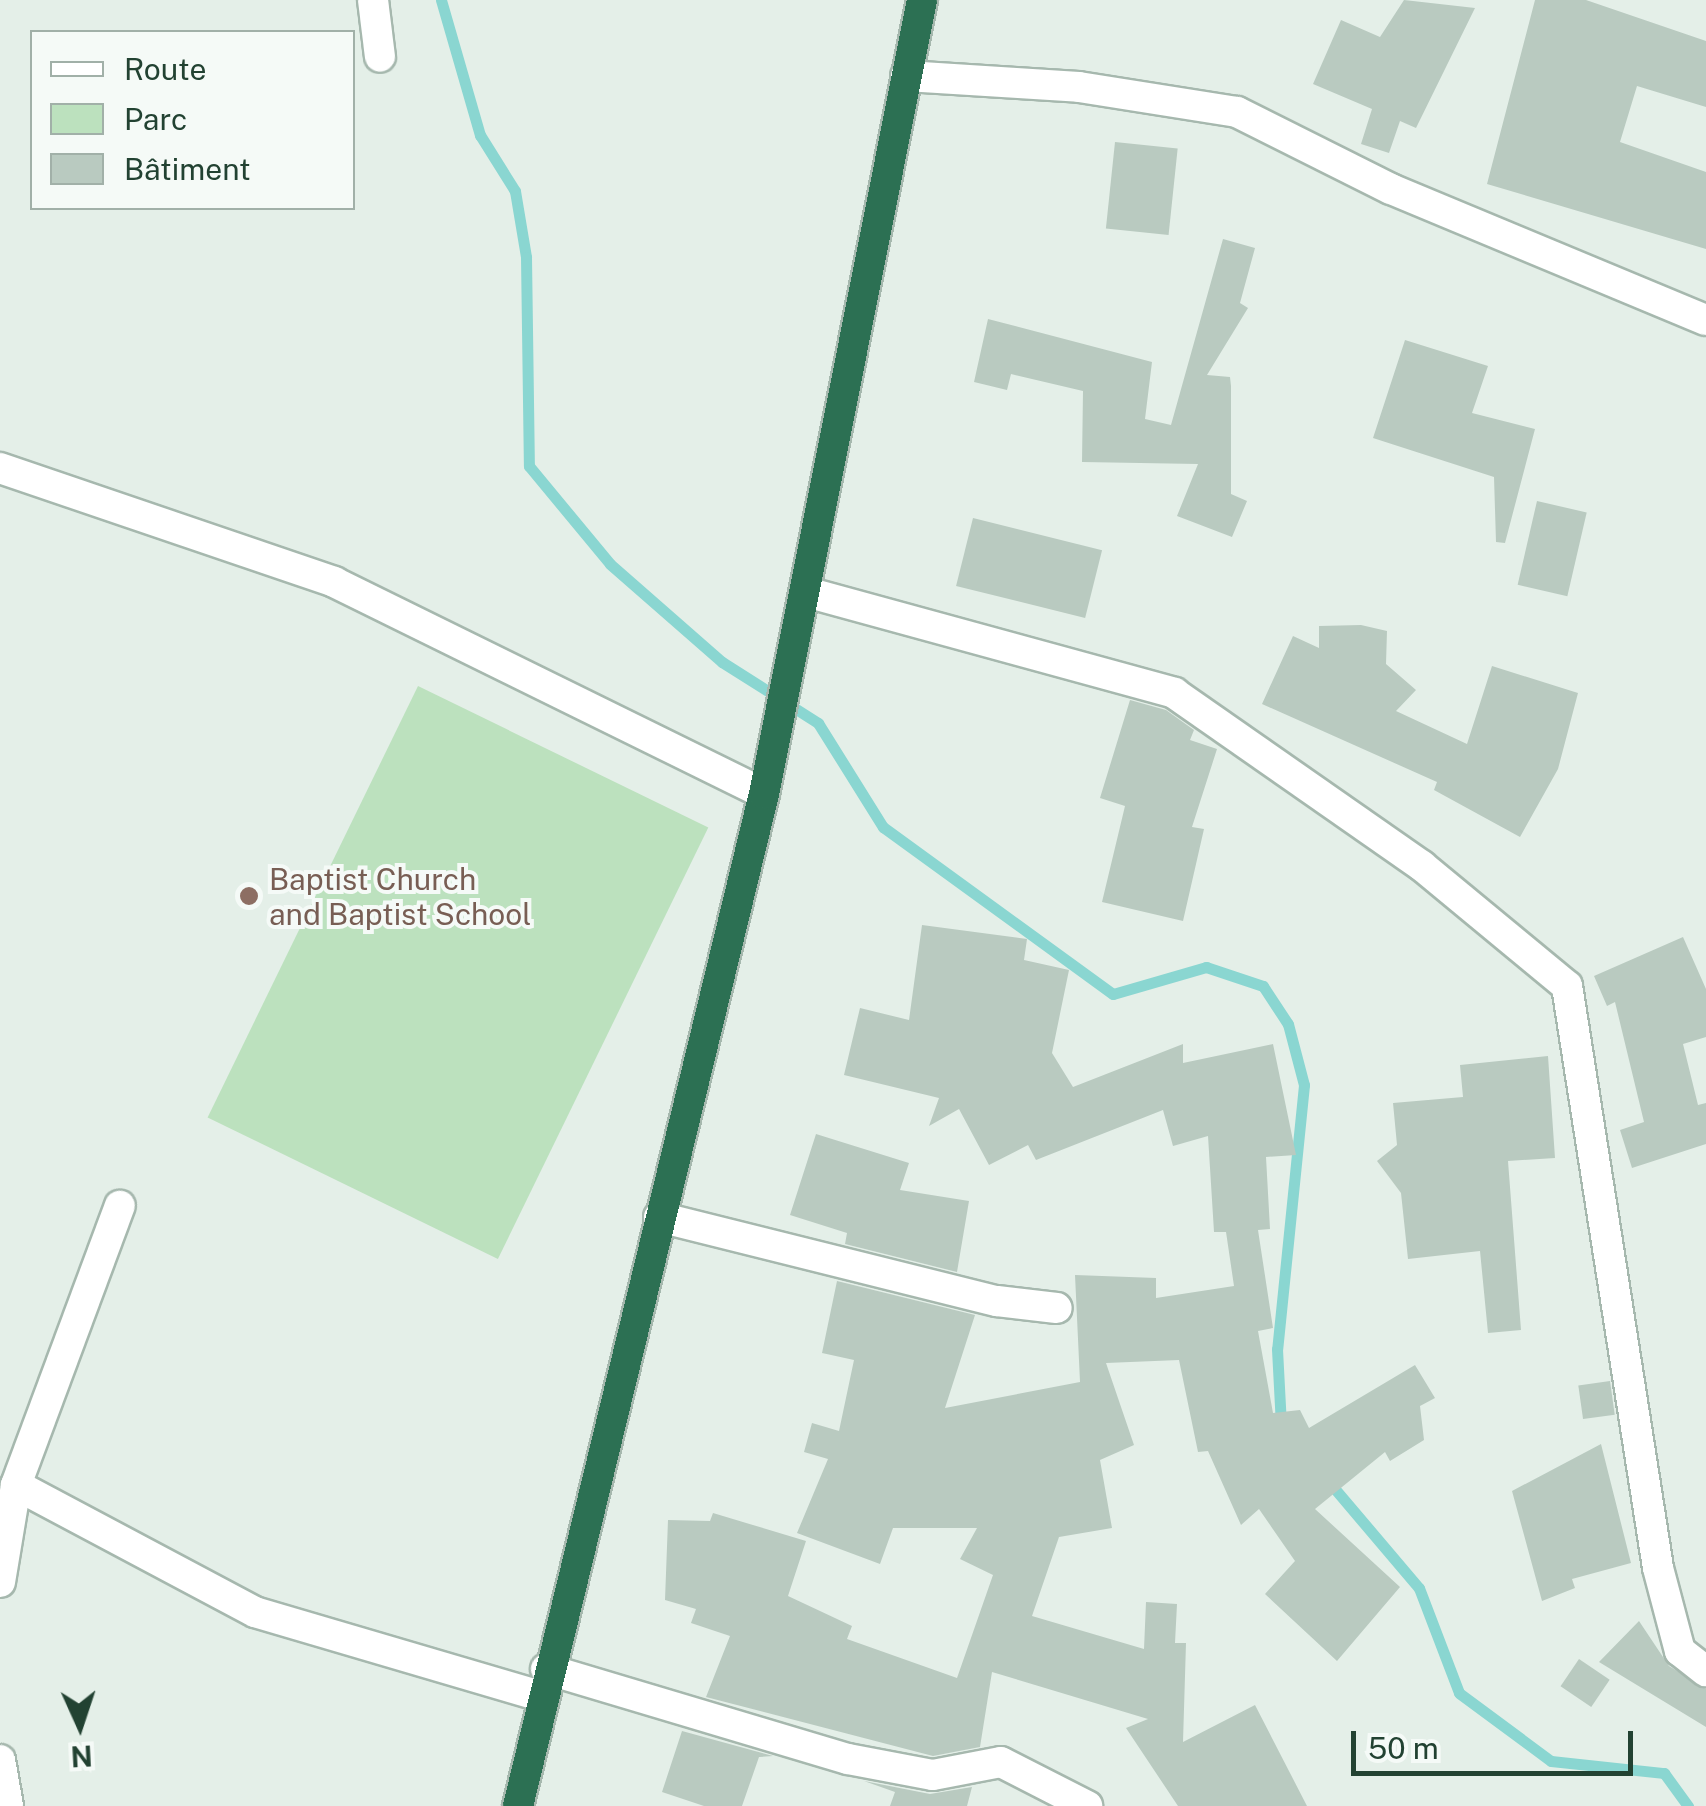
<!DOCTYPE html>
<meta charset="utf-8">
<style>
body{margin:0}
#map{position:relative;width:1706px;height:1806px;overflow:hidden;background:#e4efe8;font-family:"Public Sans",sans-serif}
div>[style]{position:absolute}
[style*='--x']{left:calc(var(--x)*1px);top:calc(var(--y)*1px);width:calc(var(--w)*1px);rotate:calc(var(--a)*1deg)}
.green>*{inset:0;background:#bce1be;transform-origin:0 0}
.stream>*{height:11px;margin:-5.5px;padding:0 5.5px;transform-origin:5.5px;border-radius:5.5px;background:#8ad6d1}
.building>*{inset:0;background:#b9cac0;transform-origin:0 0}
.roads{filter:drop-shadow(2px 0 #a6b8ae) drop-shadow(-2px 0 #a6b8ae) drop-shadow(0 2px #a6b8ae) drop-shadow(0 -2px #a6b8ae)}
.street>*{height:30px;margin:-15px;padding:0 15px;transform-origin:15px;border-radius:15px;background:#fff}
.highway>*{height:30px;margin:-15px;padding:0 15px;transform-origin:15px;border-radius:15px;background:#2c7053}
.dots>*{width:28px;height:28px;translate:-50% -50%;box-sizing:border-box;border:5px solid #f5faf7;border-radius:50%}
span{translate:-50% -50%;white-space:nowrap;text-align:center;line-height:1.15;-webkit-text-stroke:8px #f5faf7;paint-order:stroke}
.education-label{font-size:30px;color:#785e54}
.left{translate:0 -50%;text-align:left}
.legend{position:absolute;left:30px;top:30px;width:325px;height:180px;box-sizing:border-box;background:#f5faf7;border:2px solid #a1b0a8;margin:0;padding:12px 18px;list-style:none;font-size:30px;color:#224232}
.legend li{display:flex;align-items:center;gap:20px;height:50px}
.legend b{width:50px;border:2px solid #a1b0a8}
.north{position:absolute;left:30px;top:1676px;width:100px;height:100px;-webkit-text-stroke:8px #f5faf7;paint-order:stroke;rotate:177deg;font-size:28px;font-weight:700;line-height:40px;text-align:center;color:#224232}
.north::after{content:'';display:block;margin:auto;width:35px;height:45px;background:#224232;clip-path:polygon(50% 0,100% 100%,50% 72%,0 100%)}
.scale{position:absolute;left:1351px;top:1731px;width:282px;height:45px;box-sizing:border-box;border:5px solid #224232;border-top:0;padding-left:12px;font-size:30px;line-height:35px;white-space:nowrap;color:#224232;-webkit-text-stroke:8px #f5faf7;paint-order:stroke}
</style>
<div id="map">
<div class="green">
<div style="left:418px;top:686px;width:323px;height:480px;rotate:26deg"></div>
</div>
<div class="stream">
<div style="--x:441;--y:0;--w:141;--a:73.9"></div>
<div style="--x:480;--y:135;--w:66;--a:58"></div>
<div style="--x:515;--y:191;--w:67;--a:80.5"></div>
<div style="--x:526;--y:257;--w:209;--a:89.2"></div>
<div style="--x:529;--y:466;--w:127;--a:50.4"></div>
<div style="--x:610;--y:564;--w:149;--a:41.2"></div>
<div style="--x:722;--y:662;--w:114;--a:32.4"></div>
<div style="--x:818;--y:723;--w:123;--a:58"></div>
<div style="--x:883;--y:827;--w:284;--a:36"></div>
<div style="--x:1113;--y:994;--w:97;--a:-16.2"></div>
<div style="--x:1206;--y:967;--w:60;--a:18.4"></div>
<div style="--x:1263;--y:986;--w:45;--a:56.7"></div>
<div style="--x:1288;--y:1024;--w:63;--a:75.3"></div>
<div style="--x:1304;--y:1085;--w:265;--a:95.8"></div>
<div style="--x:1277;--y:1349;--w:77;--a:87"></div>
<div style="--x:1329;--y:1482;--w:139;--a:49.7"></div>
<div style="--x:1419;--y:1588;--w:112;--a:69.1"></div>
<div style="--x:1459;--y:1693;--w:114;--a:36.5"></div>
<div style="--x:1551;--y:1761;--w:114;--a:6.1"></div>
<div style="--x:1664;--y:1773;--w:41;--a:54"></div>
</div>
<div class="building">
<div style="clip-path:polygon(1404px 0,1475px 8px,1416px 128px,1400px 121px,1389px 153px,1361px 144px,1372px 109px,1313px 84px,1341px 20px,1380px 37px)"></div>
<div style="clip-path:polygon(1535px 0,1586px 0,1706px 41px,1706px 107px,1637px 86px,1620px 142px,1706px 172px,1706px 249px,1487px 184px)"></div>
<div style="left:1115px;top:142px;width:63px;height:87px;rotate:6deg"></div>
<div style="clip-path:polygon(1223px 239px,1255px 248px,1240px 303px,1248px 308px,1207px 375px,1230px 377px,1231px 386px,1231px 494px,1247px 501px,1232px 537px,1177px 516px,1198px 464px,1082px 462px,1083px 391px,1011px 374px,1007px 390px,974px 382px,988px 319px,1152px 362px,1145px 419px,1171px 425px)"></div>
<div style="clip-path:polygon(1405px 340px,1488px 366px,1472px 413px,1535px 429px,1505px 543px,1496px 542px,1494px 477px,1373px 438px)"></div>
<div style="left:1537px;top:501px;width:51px;height:86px;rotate:13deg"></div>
<div style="left:973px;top:518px;width:133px;height:70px;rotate:14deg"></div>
<div style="clip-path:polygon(1361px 625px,1387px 631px,1386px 664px,1416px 690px,1396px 711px,1467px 744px,1492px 666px,1578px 693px,1558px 769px,1520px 837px,1434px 790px,1437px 782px,1262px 704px,1293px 636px,1319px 648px,1319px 626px)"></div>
<div style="clip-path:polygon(1130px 700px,1166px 710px,1194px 730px,1190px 740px,1217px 749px,1192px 827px,1204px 829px,1183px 921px,1102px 902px,1125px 806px,1100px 798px)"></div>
<div style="clip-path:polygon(922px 925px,1027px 939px,1024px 960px,1069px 970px,1052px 1053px,1073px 1087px,1183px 1044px,1183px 1063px,1273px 1044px,1296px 1155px,1266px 1157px,1270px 1229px,1258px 1230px,1273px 1328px,1258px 1331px,1273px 1413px,1300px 1410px,1309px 1428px,1415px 1365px,1435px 1398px,1420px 1406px,1424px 1440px,1390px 1461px,1385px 1452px,1315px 1509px,1400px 1587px,1337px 1661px,1265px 1594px,1295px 1561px,1259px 1509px,1241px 1525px,1208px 1451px,1198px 1452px,1179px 1360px,1106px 1363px,1134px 1445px,1100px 1460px,1112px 1528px,1059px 1537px,1032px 1616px,1144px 1649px,1146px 1602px,1177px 1604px,1175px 1643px,1186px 1643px,1183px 1742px,1255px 1705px,1307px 1806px,1178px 1806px,1126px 1728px,1148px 1719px,992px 1672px,980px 1747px,933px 1756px,706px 1697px,730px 1636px,691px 1623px,696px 1609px,665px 1600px,668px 1520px,710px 1521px,713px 1513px,806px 1541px,788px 1596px,852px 1626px,847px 1639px,957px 1678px,993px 1575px,960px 1559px,977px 1528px,893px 1528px,880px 1564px,797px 1533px,828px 1459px,804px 1452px,812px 1423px,839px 1431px,854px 1360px,822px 1353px,837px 1281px,975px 1315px,945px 1408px,1080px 1382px,1075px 1275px,1156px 1278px,1156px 1298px,1234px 1286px,1226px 1232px,1214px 1232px,1208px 1136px,1173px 1146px,1163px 1110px,1036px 1160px,1028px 1145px,989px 1165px,959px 1109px,929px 1126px,939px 1098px,844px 1075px,860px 1008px,909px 1020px)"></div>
<div style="clip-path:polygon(1683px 937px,1706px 989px,1706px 1037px,1683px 1044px,1698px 1105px,1706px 1103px,1706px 1144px,1632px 1168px,1620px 1130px,1644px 1122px,1615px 1002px,1607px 1006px,1594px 976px)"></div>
<div style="clip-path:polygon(1548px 1056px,1555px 1158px,1508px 1161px,1521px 1330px,1488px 1333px,1480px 1251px,1408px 1259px,1401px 1193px,1377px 1161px,1397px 1145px,1393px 1103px,1463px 1097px,1460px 1065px)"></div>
<div style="clip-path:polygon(816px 1134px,909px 1163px,900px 1190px,969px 1201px,957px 1272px,845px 1244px,847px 1233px,790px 1215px)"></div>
<div style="left:1610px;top:1381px;width:34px;height:32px;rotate:82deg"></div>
<div style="clip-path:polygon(1601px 1444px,1631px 1563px,1572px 1579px,1575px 1588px,1542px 1601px,1512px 1491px)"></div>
<div style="clip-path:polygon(1639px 1621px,1669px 1666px,1706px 1689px,1706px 1727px,1599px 1662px)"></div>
<div style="left:1579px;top:1659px;width:37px;height:33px;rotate:34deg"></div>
<div style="clip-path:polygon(682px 1731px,773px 1756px,759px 1757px,742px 1806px,704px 1806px,662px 1792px)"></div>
<div style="clip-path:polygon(864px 1781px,930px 1794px,972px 1787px,967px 1806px,890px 1806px,895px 1792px)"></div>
</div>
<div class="roads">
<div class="street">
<div style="--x:373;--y:0;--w:57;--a:83"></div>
<div style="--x:906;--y:76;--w:173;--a:3.6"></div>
<div style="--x:1079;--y:87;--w:160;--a:9"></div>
<div style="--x:1237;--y:112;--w:172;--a:26.6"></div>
<div style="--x:1391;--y:189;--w:341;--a:22.6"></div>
<div style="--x:0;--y:468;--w:353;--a:18.8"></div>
<div style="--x:334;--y:582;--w:479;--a:26.2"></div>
<div style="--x:806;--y:592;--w:382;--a:15.3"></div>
<div style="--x:1174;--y:693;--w:302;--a:34.9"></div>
<div style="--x:1422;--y:866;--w:188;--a:39.6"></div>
<div style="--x:1567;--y:986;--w:589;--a:81.11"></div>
<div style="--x:1658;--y:1568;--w:86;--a:75.2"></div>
<div style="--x:1680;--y:1651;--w:33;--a:38"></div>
<div style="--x:659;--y:1217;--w:348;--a:14"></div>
<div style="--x:997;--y:1301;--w:60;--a:6.7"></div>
<div style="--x:16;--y:1485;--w:298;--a:-69.6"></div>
<div style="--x:0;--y:1582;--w:98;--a:-80.6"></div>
<div style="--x:16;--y:1485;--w:271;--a:28"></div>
<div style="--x:255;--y:1612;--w:297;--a:16.4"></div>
<div style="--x:546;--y:1669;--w:315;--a:16.6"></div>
<div style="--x:848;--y:1759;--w:86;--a:10.7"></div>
<div style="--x:933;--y:1775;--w:69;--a:-10.8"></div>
<div style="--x:1001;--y:1762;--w:97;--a:27.1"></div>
<div style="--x:0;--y:1760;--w:47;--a:80.1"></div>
</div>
<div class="highway">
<div style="--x:518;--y:1806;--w:1041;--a:-76.34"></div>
<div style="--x:764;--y:794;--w:810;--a:-78.75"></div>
</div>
</div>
<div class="dots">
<div style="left:249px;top:896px;background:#8d6e63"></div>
</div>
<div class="education-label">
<span class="left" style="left:269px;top:896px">Baptist Church<br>and Baptist School</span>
</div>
<ul class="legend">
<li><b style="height:12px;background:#fff"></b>Route</li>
<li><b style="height:28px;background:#bce1be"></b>Parc</li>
<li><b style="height:28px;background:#b9cac0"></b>Bâtiment</li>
</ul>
<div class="north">N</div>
<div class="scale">50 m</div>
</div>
